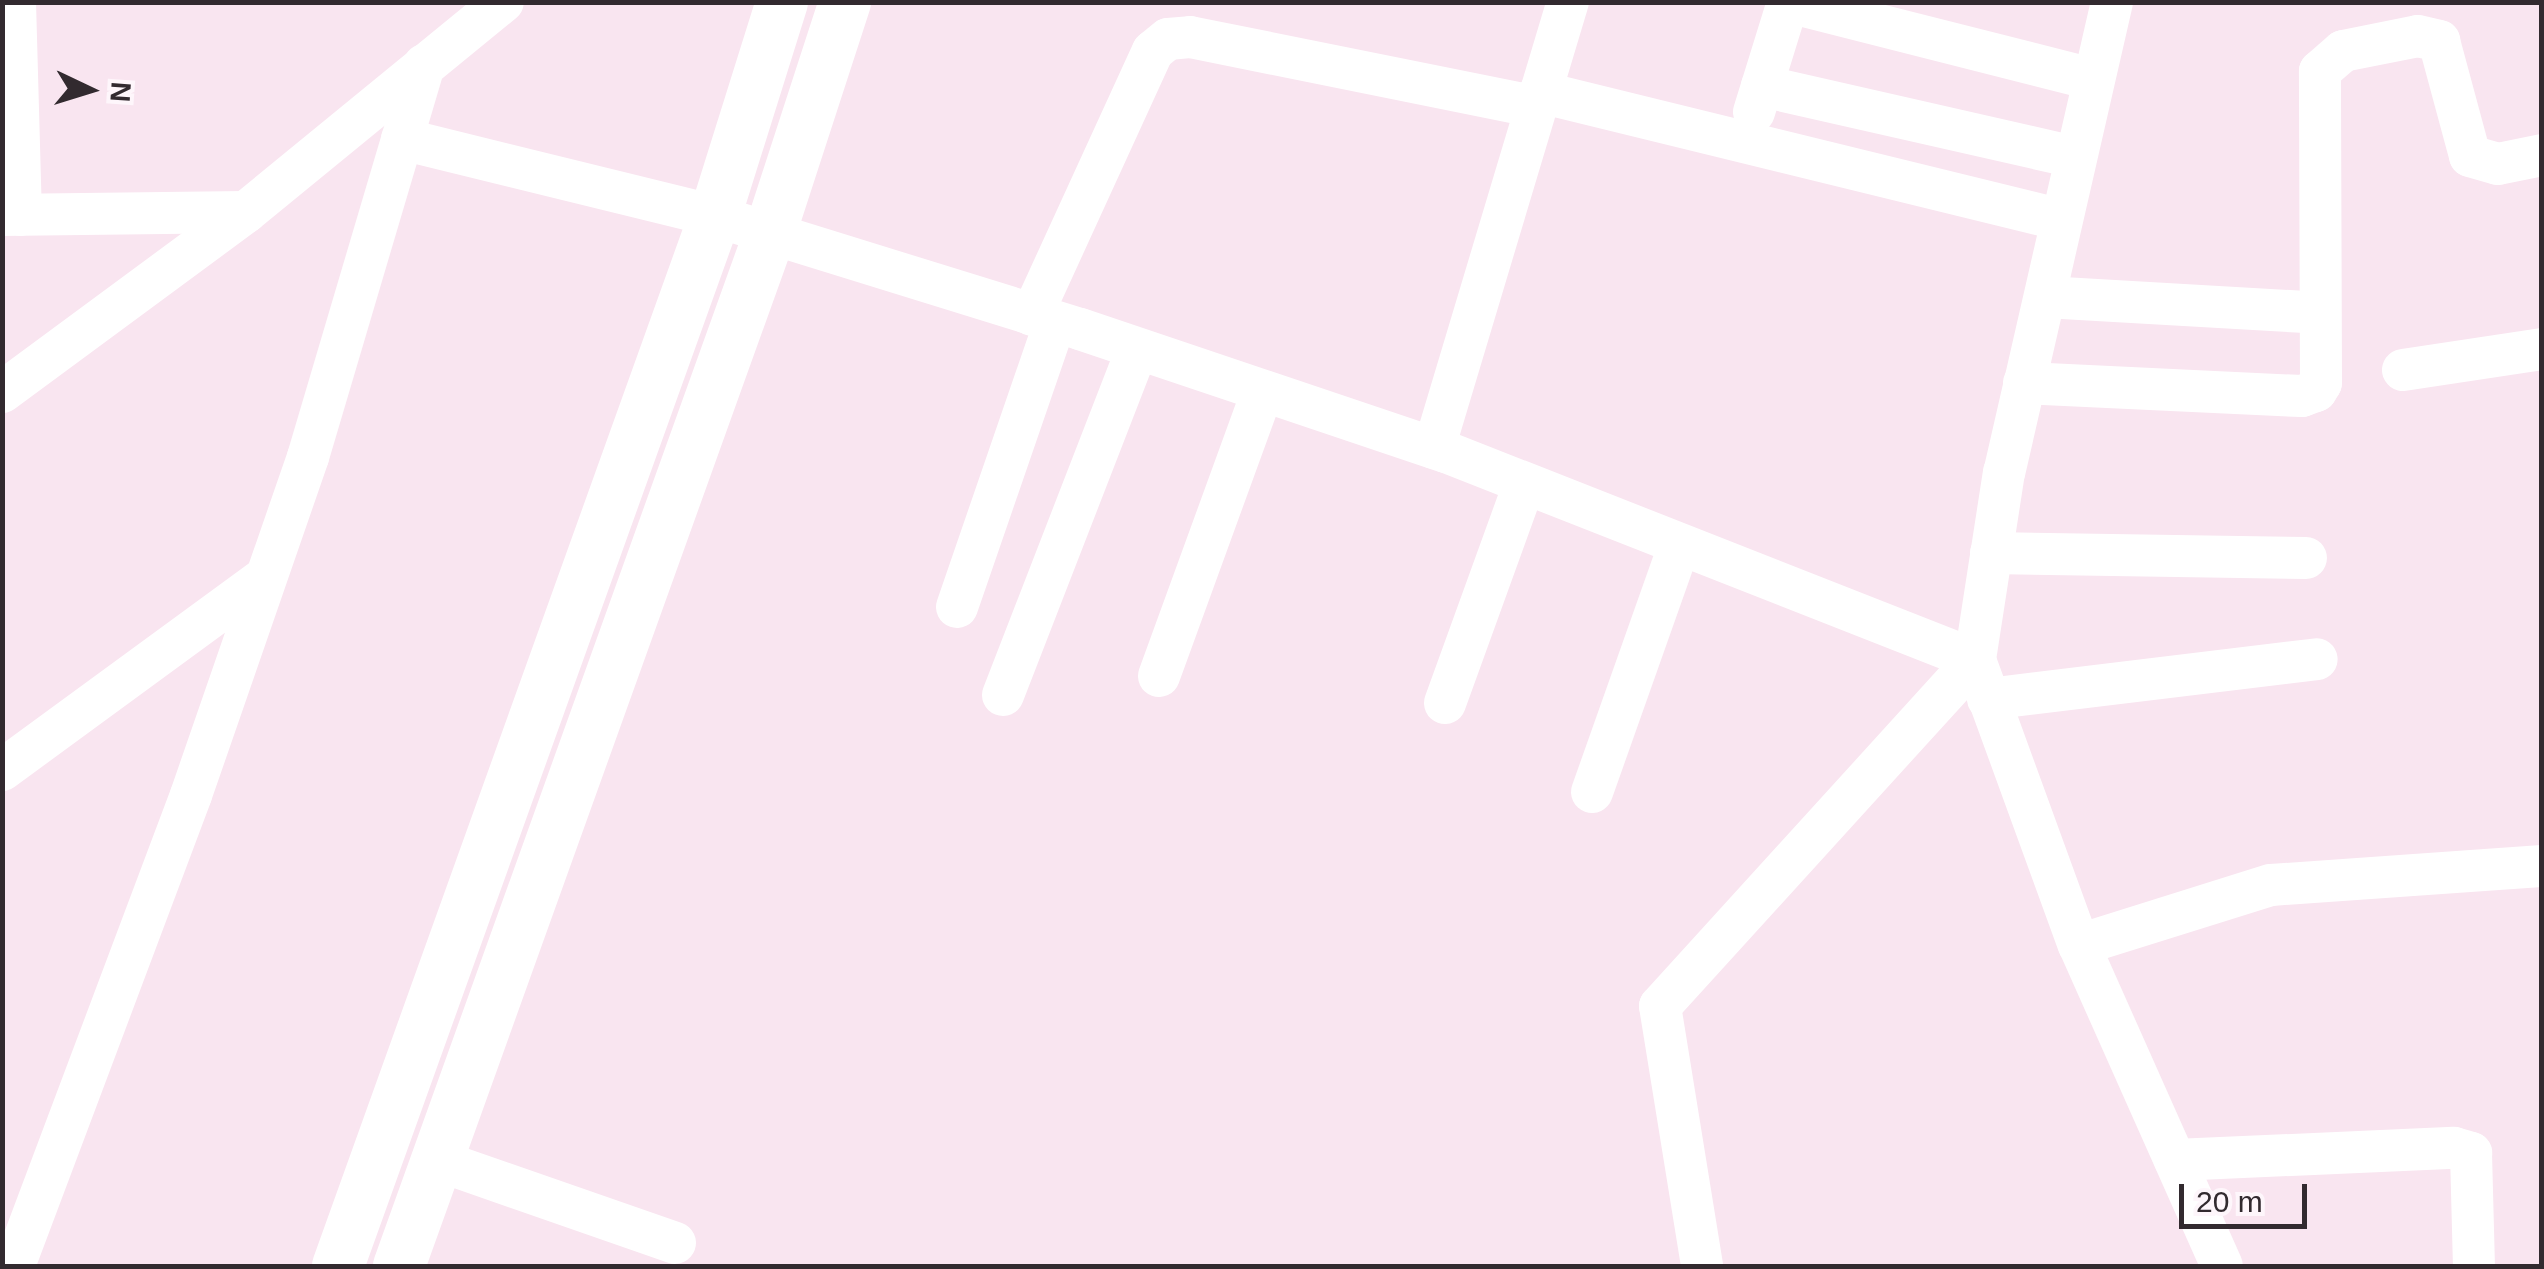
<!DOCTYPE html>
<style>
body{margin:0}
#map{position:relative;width:2544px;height:1269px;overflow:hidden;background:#f9e5f0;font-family:Helvetica,sans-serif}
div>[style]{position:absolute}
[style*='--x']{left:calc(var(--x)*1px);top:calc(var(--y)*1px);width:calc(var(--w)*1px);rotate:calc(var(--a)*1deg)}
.minor>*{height:42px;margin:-21px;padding:0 21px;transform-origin:21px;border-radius:21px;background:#fff}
.tertiary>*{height:52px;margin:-26px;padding:0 26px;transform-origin:26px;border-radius:26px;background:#fff}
span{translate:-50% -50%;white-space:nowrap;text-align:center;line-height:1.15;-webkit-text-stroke:9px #fef6fb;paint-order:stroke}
.frame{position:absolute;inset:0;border:5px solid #322a2f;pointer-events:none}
.north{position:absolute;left:40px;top:40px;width:100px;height:100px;-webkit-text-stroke:8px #fef6fb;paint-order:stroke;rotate:94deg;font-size:28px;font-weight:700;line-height:40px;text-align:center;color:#322a2f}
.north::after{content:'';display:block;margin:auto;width:35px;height:45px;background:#322a2f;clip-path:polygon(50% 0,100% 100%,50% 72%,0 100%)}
.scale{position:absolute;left:2179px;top:1184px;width:128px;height:45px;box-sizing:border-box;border:5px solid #322a2f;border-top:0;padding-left:12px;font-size:30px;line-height:35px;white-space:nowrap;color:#322a2f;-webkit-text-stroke:8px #fef6fb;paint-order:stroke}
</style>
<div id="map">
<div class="minor">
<div style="--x:15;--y:2;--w:213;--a:88.4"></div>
<div style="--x:1788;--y:2;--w:315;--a:14.2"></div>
<div style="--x:2112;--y:2;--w:482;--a:102.9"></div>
<div style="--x:2004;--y:472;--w:190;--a:98.8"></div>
<div style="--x:1975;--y:660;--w:303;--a:70"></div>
<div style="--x:2079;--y:945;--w:351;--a:66"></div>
<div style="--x:1762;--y:86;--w:320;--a:12.8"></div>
<div style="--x:1540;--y:92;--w:537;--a:13.78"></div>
<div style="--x:1754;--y:112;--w:115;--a:-72.8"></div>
<div style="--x:402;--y:139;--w:322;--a:13.8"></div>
<div style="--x:715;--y:216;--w:382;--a:17.2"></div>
<div style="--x:1080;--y:329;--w:386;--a:18.6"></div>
<div style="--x:1446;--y:452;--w:568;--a:21.46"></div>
<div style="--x:1975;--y:660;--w:468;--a:132.3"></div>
<div style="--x:1660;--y:1006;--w:263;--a:80.8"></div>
<div style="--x:2;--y:215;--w:244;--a:-0.7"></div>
<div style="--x:246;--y:212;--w:332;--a:-39.3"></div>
<div style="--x:2045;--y:297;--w:275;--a:3.3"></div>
<div style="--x:1032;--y:315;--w:290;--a:-65.4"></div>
<div style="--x:1153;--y:51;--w:19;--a:-39"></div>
<div style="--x:1168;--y:39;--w:22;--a:-5"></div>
<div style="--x:1190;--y:37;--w:353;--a:11.4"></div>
<div style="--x:2403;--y:370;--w:141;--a:-8.6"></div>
<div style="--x:2024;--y:383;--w:278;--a:2.7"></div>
<div style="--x:2302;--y:396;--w:15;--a:-20"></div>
<div style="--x:2316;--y:391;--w:9;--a:-58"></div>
<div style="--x:2321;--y:383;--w:312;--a:-90.2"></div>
<div style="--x:2320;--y:71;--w:30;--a:-41"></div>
<div style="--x:2343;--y:51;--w:76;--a:-11.3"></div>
<div style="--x:2418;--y:36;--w:22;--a:13"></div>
<div style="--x:2439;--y:41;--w:119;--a:74.9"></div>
<div style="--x:2470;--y:156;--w:29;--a:16"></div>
<div style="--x:2498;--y:164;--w:45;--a:-11.6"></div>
<div style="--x:2;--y:392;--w:303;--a:-36.4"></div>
<div style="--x:1434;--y:448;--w:466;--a:-73.3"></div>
<div style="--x:1991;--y:553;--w:315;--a:0.9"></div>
<div style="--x:957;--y:607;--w:301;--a:-71"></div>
<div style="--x:1159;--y:676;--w:303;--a:-70"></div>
<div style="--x:1003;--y:695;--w:371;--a:-68.8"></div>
<div style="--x:1988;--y:699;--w:331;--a:-6.9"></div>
<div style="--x:1445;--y:703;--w:232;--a:-70.1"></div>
<div style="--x:2;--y:770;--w:327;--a:-36.2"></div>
<div style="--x:1592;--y:792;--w:258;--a:-70.5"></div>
<div style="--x:2079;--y:945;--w:201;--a:-17.4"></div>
<div style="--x:2271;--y:885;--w:272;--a:-4"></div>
<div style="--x:437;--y:1160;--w:252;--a:19.2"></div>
<div style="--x:2175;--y:1160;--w:279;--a:-2.5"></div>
<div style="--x:2454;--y:1148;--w:18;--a:16"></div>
<div style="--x:2471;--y:1153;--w:113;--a:88.5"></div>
<div style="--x:14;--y:1266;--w:503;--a:-69.4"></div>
<div style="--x:191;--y:795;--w:358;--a:-70.9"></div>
<div style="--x:308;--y:457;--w:409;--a:-73.5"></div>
</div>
<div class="tertiary">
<div style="--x:338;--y:1266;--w:1116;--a:-70.25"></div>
<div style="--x:715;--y:216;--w:224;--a:-72.6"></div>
<div style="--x:399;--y:1266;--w:1098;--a:-70.24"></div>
<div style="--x:770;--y:233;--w:243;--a:-72"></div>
</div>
<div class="frame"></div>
<div class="north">N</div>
<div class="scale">20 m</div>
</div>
